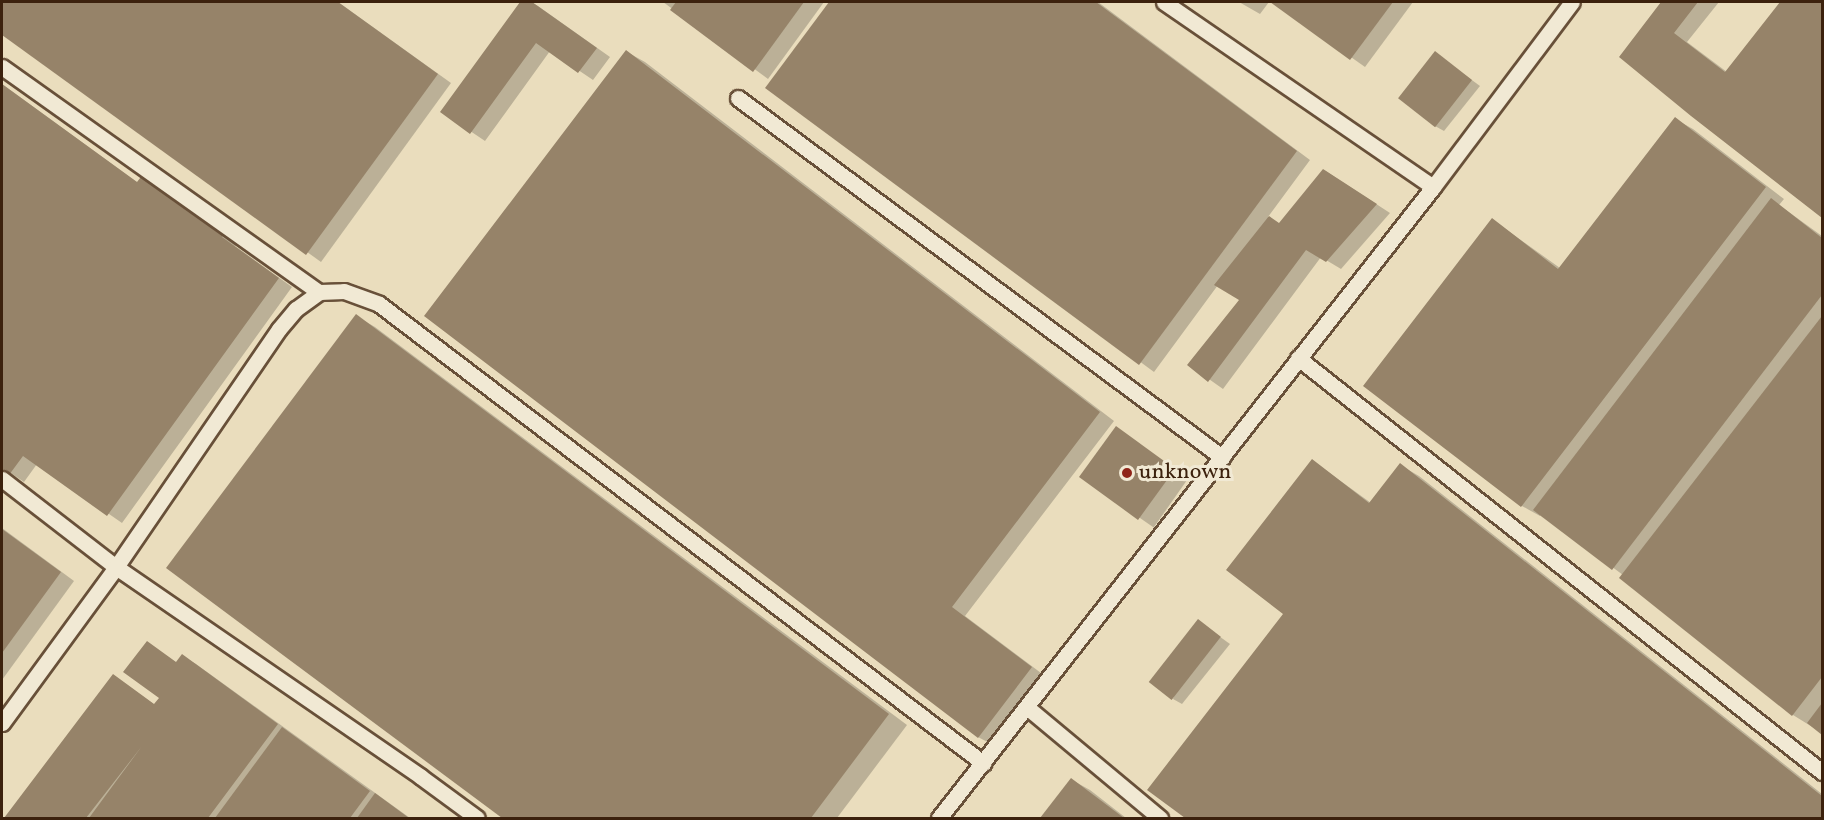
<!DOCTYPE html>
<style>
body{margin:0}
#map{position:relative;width:1824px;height:820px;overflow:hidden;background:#eaddbd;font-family:Vollkorn,serif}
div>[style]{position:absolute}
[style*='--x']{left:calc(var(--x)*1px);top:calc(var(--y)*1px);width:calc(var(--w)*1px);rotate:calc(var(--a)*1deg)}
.shadow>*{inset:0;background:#0003;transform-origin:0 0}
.building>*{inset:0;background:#968369;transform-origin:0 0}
.roads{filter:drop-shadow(2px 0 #685039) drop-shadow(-2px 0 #685039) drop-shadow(0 2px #685039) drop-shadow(0 -2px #685039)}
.service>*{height:15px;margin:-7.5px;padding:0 7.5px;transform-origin:7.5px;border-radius:7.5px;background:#f1e9d4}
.dots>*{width:16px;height:16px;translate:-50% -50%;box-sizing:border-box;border:3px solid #f1e9d4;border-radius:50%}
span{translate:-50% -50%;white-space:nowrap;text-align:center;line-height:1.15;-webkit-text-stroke:6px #f1e9d4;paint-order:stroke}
.poi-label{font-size:22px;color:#3c210d}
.left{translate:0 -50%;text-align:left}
.frame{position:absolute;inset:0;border:3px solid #3c210d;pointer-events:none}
</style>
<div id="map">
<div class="shadow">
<div style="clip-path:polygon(2px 2px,338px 2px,451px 83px,321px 262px,2px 33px)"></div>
<div style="clip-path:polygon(521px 2px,531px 2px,538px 6px,610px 57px,593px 80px,550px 51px,485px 141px,442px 112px)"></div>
<div style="clip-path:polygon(663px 2px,824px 2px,768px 79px)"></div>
<div style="clip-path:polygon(831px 2px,1098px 2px,1310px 160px,1268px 217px,1280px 224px,1324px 170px,1390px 213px,1341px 269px,1321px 257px,1223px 389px,1189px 365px,1241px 300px,1218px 285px,1154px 372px,767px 87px)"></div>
<div style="clip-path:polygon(1239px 2px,1269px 2px,1260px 14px)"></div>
<div style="clip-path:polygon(1273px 2px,1413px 2px,1365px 67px)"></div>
<div style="clip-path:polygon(1663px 2px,1719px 2px,1687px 42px,1727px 72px,1782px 2px,1822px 2px,1822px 216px,1692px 115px,1621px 56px)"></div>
<div style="clip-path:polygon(627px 52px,645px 62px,1114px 421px,965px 616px,1045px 676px,993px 745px,978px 737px)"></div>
<div style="clip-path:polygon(1435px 53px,1480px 86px,1444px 131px,1435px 126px)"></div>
<div style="clip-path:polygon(2px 84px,138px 183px,239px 241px,235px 246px,292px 287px,122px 523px,37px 464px,24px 482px,2px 467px)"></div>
<div style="clip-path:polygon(1675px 119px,1693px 129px,1784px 199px,1779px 205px,1822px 236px,1822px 733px,1793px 715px,1621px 578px,1623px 575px,1541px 514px,1540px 516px,1522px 506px,1493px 220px,1560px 268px)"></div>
<div style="clip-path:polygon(356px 316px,375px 327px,907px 725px,837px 818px,504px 818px,168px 568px)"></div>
<div style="left:1116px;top:428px;width:88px;height:60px;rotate:35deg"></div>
<div style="clip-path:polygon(1313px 461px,1371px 503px,1400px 465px,1419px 476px,1822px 794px,1822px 818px,1187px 818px,1149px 790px,1286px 613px)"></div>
<div style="clip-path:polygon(2px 528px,74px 581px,2px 680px)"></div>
<div style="clip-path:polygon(1198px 621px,1230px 644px,1182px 704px,1173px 699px)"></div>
<div style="clip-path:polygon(147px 643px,177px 663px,182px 656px,196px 664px,410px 818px,6px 818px,114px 676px,155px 705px,161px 698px)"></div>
<div style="clip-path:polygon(1072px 780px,1090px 790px,1126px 818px,1042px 818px)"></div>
</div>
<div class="building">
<div style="clip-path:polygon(2px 2px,338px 2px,438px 74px,306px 255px,2px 35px)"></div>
<div style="clip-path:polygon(520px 2px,532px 2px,597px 48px,578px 73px,536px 43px,470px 134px,440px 112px)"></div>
<div style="clip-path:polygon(676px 2px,804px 2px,753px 72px,670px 10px)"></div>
<div style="clip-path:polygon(829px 2px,1096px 2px,1297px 151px,1139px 365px,765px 88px)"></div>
<div style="clip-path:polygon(1270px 2px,1393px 2px,1350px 60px)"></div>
<div style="clip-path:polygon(1661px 2px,1698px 2px,1674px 33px,1725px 72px,1780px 2px,1822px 2px,1822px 218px,1691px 116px,1619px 57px)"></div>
<div style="clip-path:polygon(626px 50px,1100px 412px,952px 607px,1032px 667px,978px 738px,424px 316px)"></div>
<div style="left:1435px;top:51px;width:47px;height:60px;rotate:38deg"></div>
<div style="clip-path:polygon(2px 84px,137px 182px,144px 173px,226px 232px,222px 237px,279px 278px,107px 516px,23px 456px,9px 475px,2px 469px)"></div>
<div style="clip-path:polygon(1675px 117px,1766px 187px,1521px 507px,1363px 386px,1492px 218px,1558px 269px)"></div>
<div style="clip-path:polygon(1323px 169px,1377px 204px,1326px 262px,1306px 250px,1208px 382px,1187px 365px,1239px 300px,1214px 285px,1269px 216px,1279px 223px)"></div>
<div style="clip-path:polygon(1771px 198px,1822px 238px,1822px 295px,1612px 570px,1533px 510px)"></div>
<div style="clip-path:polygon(356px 314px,889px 714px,811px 818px,502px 818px,166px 568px)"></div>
<div style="clip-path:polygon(1822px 316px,1822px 677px,1792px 716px,1619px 578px)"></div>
<div style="left:1116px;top:426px;width:73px;height:63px;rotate:36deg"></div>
<div style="clip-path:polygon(1312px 459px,1369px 503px,1400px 463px,1822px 796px,1822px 818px,1185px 818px,1147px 790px,1283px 614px,1226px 570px)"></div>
<div style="clip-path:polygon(2px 529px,61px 572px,2px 653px)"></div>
<div style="left:1198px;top:619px;width:29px;height:80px;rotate:38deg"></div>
<div style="clip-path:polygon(147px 641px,176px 662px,182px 654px,278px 724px,208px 818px,89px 818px,142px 746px,86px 818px,4px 818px,113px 674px,154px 704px,159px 698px,123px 672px)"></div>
<div style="clip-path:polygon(1822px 703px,1822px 735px,1807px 723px)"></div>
<div style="clip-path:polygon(282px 727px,370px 791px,350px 818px,215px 818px)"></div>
<div style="clip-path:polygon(1071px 778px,1124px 818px,1040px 818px)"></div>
<div style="clip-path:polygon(375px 793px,409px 818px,357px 818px)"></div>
</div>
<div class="roads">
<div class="service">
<div style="--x:1164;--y:2;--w:326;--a:34.5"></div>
<div style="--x:2;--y:67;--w:389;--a:35.4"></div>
<div style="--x:738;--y:98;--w:603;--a:36.57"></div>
<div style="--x:1298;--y:358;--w:668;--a:38.31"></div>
<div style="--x:2;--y:479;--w:144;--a:37.7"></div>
<div style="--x:116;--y:567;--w:370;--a:34.5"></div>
<div style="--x:421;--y:777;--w:69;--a:36.2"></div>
<div style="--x:1028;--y:708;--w:172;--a:39.8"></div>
<div style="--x:2;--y:723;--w:193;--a:-53.8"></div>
<div style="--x:116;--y:567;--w:288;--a:-55.6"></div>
<div style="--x:279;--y:329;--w:26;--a:-50"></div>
<div style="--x:296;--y:309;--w:29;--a:-36"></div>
<div style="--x:319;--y:292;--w:25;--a:-2"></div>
<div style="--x:344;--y:291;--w:37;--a:20"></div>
<div style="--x:379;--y:304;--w:759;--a:37.23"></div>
<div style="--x:939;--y:818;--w:801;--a:-51.94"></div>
<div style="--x:1433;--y:187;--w:231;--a:-53.1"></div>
</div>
</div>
<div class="dots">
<div style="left:1127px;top:473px;background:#8f2418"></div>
</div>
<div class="poi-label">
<span class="left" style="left:1139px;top:473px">unknown</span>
</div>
<div class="frame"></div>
</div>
